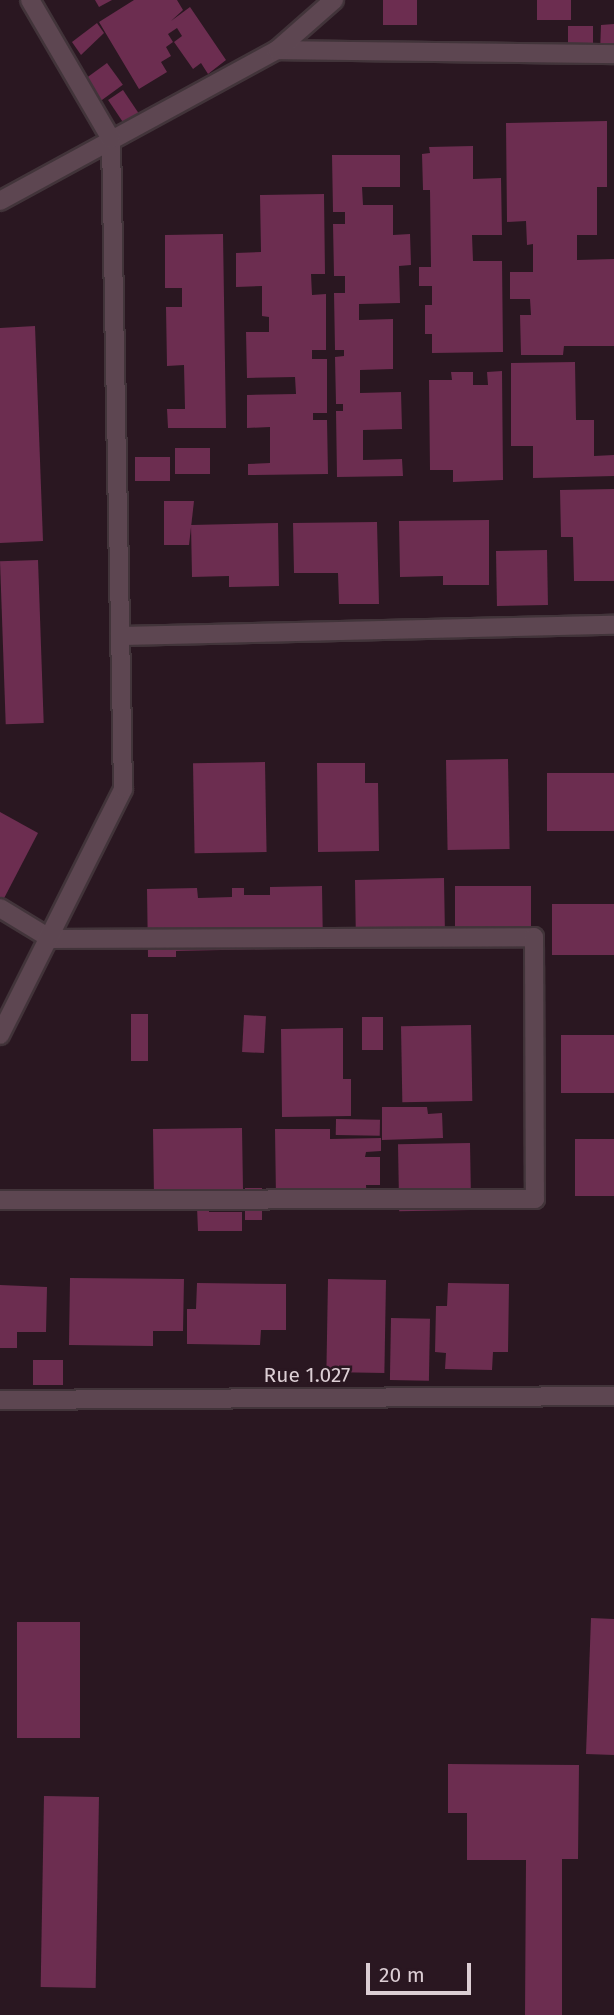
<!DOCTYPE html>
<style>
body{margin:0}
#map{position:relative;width:614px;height:2015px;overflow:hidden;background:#2a1721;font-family:"Fira Sans",sans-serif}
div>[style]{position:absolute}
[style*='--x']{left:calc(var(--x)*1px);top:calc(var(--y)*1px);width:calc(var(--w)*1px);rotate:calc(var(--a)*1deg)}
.building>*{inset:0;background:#6c2d50;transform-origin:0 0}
.roads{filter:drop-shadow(2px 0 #42343a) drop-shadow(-2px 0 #42343a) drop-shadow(0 2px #42343a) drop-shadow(0 -2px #42343a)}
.lane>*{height:18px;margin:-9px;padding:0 9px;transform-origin:9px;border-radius:9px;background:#5d4651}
.street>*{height:18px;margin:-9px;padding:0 9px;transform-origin:9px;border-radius:9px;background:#5d4651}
span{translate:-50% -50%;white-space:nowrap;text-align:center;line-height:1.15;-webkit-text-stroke:5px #2a1721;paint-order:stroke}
.street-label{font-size:21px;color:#dcced4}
.scale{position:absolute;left:366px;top:1963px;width:105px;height:32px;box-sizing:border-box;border:4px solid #dcced4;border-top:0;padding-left:9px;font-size:21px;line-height:24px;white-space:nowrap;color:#dcced4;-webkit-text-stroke:5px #2a1721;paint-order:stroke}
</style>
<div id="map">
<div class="building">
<div style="clip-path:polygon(95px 0,112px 0,99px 7px)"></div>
<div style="clip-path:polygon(134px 0,177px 0,183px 10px,171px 21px,190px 7px,226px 60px,208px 74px,201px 63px,193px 69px,174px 42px,182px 36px,177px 28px,168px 34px,173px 42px,166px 47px,171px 56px,161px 62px,167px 72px,139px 89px,99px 22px)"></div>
<div style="left:383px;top:0;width:34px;height:25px"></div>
<div style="left:537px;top:0;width:34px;height:20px"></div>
<div style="clip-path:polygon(97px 23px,104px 33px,81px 55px,72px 42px)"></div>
<div style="clip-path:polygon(614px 24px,614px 52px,600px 53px,601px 25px)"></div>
<div style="left:568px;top:26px;width:25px;height:27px"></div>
<div style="left:107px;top:63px;width:27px;height:28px;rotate:54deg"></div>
<div style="left:123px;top:90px;width:43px;height:18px;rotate:56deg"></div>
<div style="clip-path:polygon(607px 121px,607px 187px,597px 187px,597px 235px,577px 235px,577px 260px,614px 259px,614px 346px,564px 346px,563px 355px,521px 355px,520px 315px,531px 315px,530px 299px,510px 299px,510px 272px,533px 272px,533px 244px,527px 245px,526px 221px,507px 222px,506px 123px)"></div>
<div style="clip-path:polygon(473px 146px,473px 179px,501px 178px,502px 235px,472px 235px,473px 261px,502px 261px,503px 352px,432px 353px,432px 334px,425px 334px,425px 305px,432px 305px,432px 286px,419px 286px,419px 267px,431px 267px,430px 190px,423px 190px,422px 154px,430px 153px,429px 147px)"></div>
<div style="clip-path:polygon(332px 155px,400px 155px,400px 187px,362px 187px,363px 205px,393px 205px,393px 235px,410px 234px,411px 265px,399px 266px,400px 303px,359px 304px,359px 320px,393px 319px,393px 369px,360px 370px,360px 393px,401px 392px,402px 429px,363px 430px,363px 460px,402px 459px,403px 476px,337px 477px,336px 411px,343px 411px,343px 404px,336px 404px,335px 357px,344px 356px,344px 350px,335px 350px,334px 293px,345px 293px,345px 276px,334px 276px,333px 224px,345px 224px,345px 212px,333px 212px)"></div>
<div style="clip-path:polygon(324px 194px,325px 274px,311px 274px,312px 295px,326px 294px,326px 350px,312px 350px,312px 359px,327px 359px,327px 413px,313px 413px,313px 420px,327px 420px,328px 474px,248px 475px,248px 464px,270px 463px,270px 427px,247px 428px,247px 395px,296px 394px,295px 377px,247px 378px,246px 332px,269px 332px,269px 317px,262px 316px,262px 286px,236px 287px,236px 253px,261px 252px,260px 195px)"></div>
<div style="clip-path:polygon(223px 234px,226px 428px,168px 428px,167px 409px,185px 409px,184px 365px,167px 366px,166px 307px,182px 307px,182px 288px,165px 288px,165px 235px)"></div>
<div style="clip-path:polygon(35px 326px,43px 541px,0 543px,0 328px)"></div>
<div style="clip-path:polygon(575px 362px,576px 420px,594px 420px,594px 456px,614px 455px,614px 476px,533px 478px,533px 446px,511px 446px,511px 363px)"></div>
<div style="clip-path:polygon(502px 371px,503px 480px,453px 482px,453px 470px,430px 470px,429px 380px,452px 380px,451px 372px,473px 372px,473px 385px,488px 385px,487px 372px)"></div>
<div style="left:175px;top:448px;width:35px;height:26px"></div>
<div style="left:135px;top:457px;width:35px;height:24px"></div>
<div style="clip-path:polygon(614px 489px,614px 581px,574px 581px,573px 537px,561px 537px,560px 490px)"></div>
<div style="clip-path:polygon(164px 501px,194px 501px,189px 545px,164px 545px)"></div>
<div style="clip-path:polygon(489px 520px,489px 585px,443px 585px,443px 576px,400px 577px,399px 521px)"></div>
<div style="clip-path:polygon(377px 522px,379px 604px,339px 604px,338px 573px,294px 573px,293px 523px)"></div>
<div style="clip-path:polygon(278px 523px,279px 586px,229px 587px,229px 576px,192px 577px,191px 525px)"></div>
<div style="left:547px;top:550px;width:55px;height:51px;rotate:89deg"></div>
<div style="left:38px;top:560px;width:163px;height:38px;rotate:88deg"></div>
<div style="left:508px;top:759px;width:90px;height:62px;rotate:89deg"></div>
<div style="left:265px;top:762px;width:90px;height:72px;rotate:89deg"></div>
<div style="clip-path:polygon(317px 763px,365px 763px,365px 783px,378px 783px,379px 851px,318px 852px)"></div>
<div style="left:614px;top:773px;width:58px;height:67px;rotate:90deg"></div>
<div style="clip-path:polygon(0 812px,38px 833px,0 906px)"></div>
<div style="clip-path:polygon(444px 878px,445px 936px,388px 937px,388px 946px,356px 947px,355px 880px)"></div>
<div style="clip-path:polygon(322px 886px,323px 948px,176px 951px,176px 957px,148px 957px,147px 889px,197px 888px,198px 898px,232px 897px,232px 888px,244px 888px,244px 895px,270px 895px,270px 887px)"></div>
<div style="left:531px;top:886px;width:49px;height:76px;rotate:90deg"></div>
<div style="left:614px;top:904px;width:51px;height:62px;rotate:90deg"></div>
<div style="left:131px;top:1014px;width:17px;height:47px"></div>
<div style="left:244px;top:1015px;width:22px;height:37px;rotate:3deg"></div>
<div style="left:362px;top:1017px;width:21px;height:33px"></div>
<div style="left:471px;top:1025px;width:76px;height:70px;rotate:89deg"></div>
<div style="clip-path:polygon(343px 1028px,343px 1079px,351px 1079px,351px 1116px,282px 1117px,281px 1029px)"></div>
<div style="left:614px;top:1035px;width:58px;height:53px;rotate:90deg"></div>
<div style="clip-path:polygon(382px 1107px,427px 1107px,428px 1114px,442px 1113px,443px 1138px,382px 1140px)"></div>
<div style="left:336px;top:1119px;width:44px;height:16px;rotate:1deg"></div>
<div style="clip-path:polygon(242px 1128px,243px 1190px,224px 1190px,224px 1197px,154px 1198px,153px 1129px)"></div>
<div style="clip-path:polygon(275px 1129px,330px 1129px,330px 1139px,381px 1138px,381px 1151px,366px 1152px,365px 1157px,380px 1157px,380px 1185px,366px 1185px,367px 1203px,276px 1199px)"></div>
<div style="left:614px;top:1139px;width:57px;height:39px;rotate:90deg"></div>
<div style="left:470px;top:1143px;width:67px;height:72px;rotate:89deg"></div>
<div style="left:245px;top:1188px;width:17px;height:32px"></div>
<div style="clip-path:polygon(197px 1207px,209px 1207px,209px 1212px,242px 1212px,242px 1231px,198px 1231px)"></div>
<div style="clip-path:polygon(70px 1278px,184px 1279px,183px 1331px,153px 1331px,153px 1346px,69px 1345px)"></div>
<div style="left:328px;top:1279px;width:58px;height:93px;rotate:1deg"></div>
<div style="clip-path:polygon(197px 1283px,286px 1284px,286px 1330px,261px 1330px,260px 1345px,187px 1344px,187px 1309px,196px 1309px)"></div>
<div style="clip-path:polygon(448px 1283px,509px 1284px,508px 1352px,493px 1352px,492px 1370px,445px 1369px,446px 1353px,435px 1352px,436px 1306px,447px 1306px)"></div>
<div style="clip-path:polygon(0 1285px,47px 1287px,46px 1332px,17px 1332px,17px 1348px,0 1348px)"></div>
<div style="left:391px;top:1318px;width:39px;height:62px;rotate:1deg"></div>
<div style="left:63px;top:1360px;width:25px;height:30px;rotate:90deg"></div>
<div style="clip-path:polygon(591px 1618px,614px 1619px,614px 1755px,586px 1754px)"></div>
<div style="left:17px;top:1622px;width:63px;height:116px"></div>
<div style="clip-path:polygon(448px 1764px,579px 1765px,578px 1859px,562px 1859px,562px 2015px,525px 2015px,526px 1860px,467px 1860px,467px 1813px,448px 1813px)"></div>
<div style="left:44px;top:1796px;width:55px;height:191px;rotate:1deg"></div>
</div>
<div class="roads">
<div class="lane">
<div style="--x:0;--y:908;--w:60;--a:31.3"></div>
<div style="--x:51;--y:939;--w:483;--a:-0.2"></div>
<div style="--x:534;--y:937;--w:262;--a:89.8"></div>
<div style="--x:535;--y:1199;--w:535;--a:179.89"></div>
</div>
<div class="street">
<div style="--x:277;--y:50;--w:337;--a:0.7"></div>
<div style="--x:0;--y:201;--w:315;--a:-28.6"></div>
<div style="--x:277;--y:50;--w:76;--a:-41.3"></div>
<div style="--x:120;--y:636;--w:494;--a:-1.3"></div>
<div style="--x:0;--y:1035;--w:275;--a:-63.4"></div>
<div style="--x:123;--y:789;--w:650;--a:-91.06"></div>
<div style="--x:111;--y:139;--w:161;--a:-120.2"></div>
<div style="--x:0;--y:1400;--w:614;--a:-0.37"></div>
</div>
</div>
<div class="street-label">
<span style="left:307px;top:1375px">Rue 1.027</span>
</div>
<div class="scale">20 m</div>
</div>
